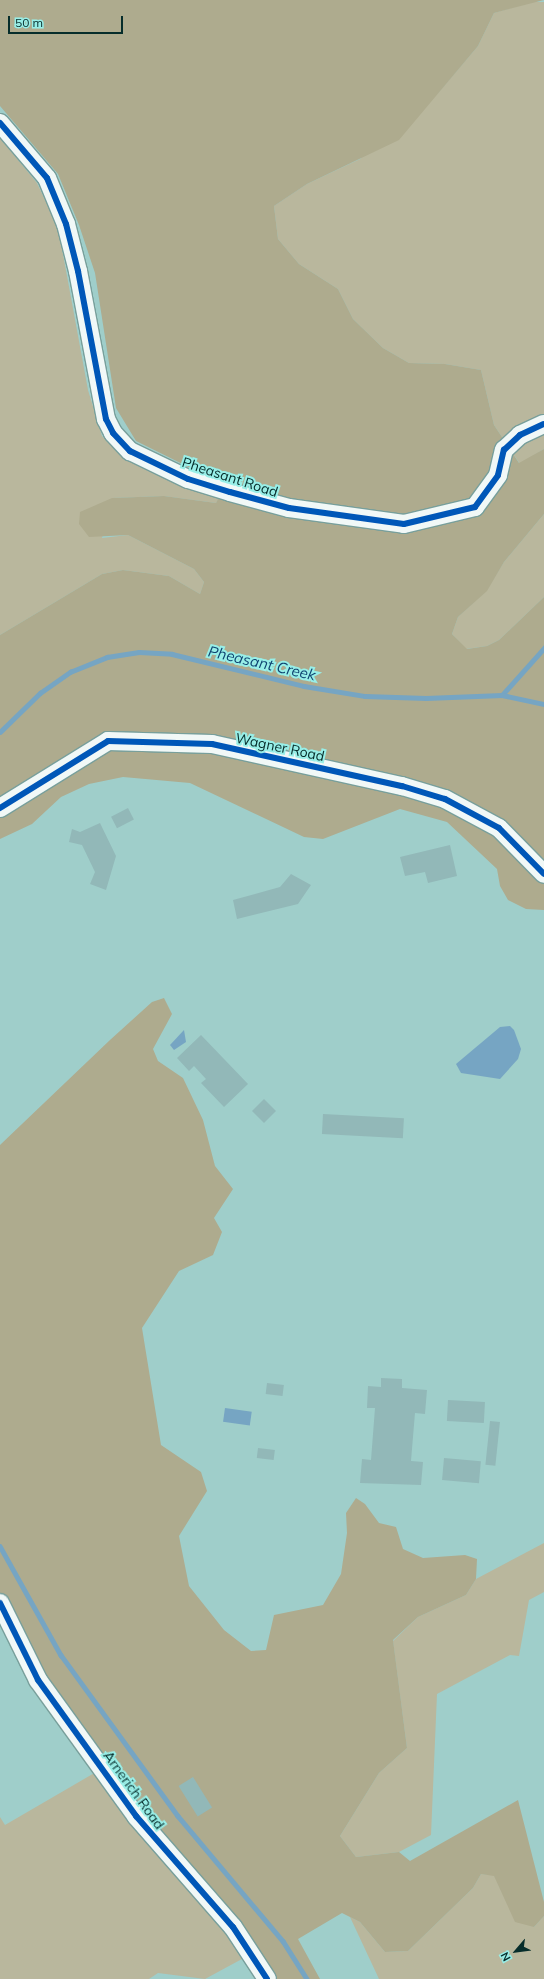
<!DOCTYPE html>
<style>
body{margin:0}
#map{position:relative;width:544px;height:1979px;overflow:hidden;background:#9fceca;font-family:Mulish,sans-serif}
div>[style]{position:absolute}
[style*='--x']{left:calc(var(--x)*1px);top:calc(var(--y)*1px);width:calc(var(--w)*1px);rotate:calc(var(--a)*1deg)}
.green>*{inset:0;background:#b9b79d}
.forest>*{inset:0;background:#aeab8e}
.water>*{inset:0;background:#76a5c3;transform-origin:0 0}
.stream>*{height:4.5px;margin:-2.25px;padding:0 2.25px;transform-origin:2.25px;border-radius:2.25px;background:#76a5c3}
.building>*{inset:0;background:#92b8b8;transform-origin:0 0}
.roads{filter:drop-shadow(1px 0 #789f9b) drop-shadow(-1px 0 #789f9b) drop-shadow(0 1px #789f9b) drop-shadow(0 -1px #789f9b)}
.minor>*{height:18px;margin:-9px;padding:0 9px;transform-origin:9px;border-radius:9px;background:#f1f8f7}
.cycleway>*{height:6px;margin:-3px;padding:0 3px;transform-origin:3px;border-radius:3px;background:#0057b8}
span{translate:-50% -50%;white-space:nowrap;text-align:center;line-height:1.15;-webkit-text-stroke:4px #98efe8;paint-order:stroke}
.street-label{font-size:14px;color:#062d2b}
.water-label{font-size:15px;color:#0f4471;font-style:italic}
.north{position:absolute;left:496px;top:1931px;width:40px;height:40px;-webkit-text-stroke:3px #98efe8;paint-order:stroke;rotate:242deg;font-size:11px;font-weight:700;line-height:16px;text-align:center;color:#062d2b}
.north::after{content:'';display:block;margin:auto;width:14px;height:18px;background:#062d2b;clip-path:polygon(50% 0,100% 100%,50% 72%,0 100%)}
.scale{position:absolute;left:8px;top:16px;width:115px;height:18px;box-sizing:border-box;border:2px solid #062d2b;border-top:0;padding-left:5px;font-size:12px;line-height:14px;white-space:nowrap;color:#062d2b;-webkit-text-stroke:3px #98efe8;paint-order:stroke}
</style>
<div id="map">
<div class="green">
<div style="clip-path:polygon(531px 2px,544px 2px,544px 449px,520px 464px,494px 425px,481px 370px,445px 364px,409px 363px,383px 348px,353px 319px,338px 289px,299px 264px,278px 239px,274px 206px,307px 184px,360px 159px,438px 93px,478px 46px,494px 13px)"></div>
<div style="clip-path:polygon(0 138px,37px 183px,58px 227px,88px 390px,102px 436px,122px 456px,219px 498px,216px 503px,164px 496px,112px 498px,102px 538px,128px 535px,194px 569px,204px 582px,200px 594px,169px 576px,123px 570px,102px 574px,0 635px)"></div>
<div style="clip-path:polygon(544px 514px,544px 597px,499px 640px,487px 646px,466px 649px,452px 634px,458px 617px,486px 591px,504px 562px)"></div>
<div style="clip-path:polygon(544px 1543px,544px 1592px,529px 1600px,519px 1656px,510px 1655px,437px 1694px,431px 1835px,399px 1852px,356px 1857px,340px 1836px,379px 1773px,407px 1748px,393px 1641px,418px 1617px,466px 1595px,476px 1579px)"></div>
<div style="clip-path:polygon(103px 1768px,253px 1953px,205px 1979px,158px 1973px,149px 1979px,0 1979px,0 1817px,5px 1825px)"></div>
<div style="clip-path:polygon(481px 1874px,494px 1875px,503px 1894px,534px 1927px,544px 1916px,544px 1979px,379px 1979px,350px 1917px,360px 1922px,385px 1952px,408px 1951px,473px 1888px)"></div>
</div>
<div class="forest">
<div style="clip-path:polygon(0 0,544px 0,494px 13px,478px 46px,399px 140px,307px 184px,274px 206px,278px 239px,299px 264px,338px 289px,353px 319px,383px 348px,409px 363px,445px 364px,481px 370px,494px 425px,519px 463px,544px 449px,544px 514px,504px 562px,487px 591px,458px 617px,452px 634px,467px 649px,487px 646px,499px 640px,544px 597px,544px 910px,526px 909px,508px 900px,500px 886px,497px 869px,447px 822px,400px 809px,323px 839px,304px 837px,190px 783px,123px 777px,89px 784px,61px 797px,32px 824px,0 839px,0 635px,102px 574px,123px 570px,169px 576px,200px 594px,204px 582px,194px 569px,128px 535px,89px 537px,79px 524px,80px 512px,112px 498px,164px 496px,216px 503px,225px 485px,136px 441px,116px 408px,95px 273px,79px 225px,58px 174px,0 106px)"></div>
<div style="clip-path:polygon(164px 998px,172px 1014px,153px 1049px,158px 1061px,183px 1078px,203px 1120px,215px 1166px,233px 1189px,214px 1218px,222px 1232px,213px 1255px,179px 1271px,142px 1328px,161px 1445px,201px 1472px,207px 1491px,179px 1536px,189px 1586px,224px 1630px,251px 1651px,266px 1650px,274px 1615px,323px 1605px,341px 1574px,347px 1533px,346px 1513px,356px 1498px,365px 1504px,379px 1523px,396px 1527px,403px 1549px,423px 1558px,465px 1555px,477px 1559px,476px 1579px,466px 1595px,418px 1617px,393px 1640px,407px 1748px,379px 1773px,340px 1836px,356px 1857px,399px 1852px,410px 1861px,518px 1800px,544px 1902px,544px 1916px,534px 1927px,515px 1922px,494px 1876px,481px 1874px,473px 1888px,408px 1951px,385px 1952px,360px 1922px,342px 1913px,298px 1939px,320px 1979px,267px 1979px,103px 1768px,0 1603px,0 1145px,110px 1040px,152px 1002px)"></div>
</div>
<div class="water">
<div style="clip-path:polygon(510px 1026px,514px 1030px,521px 1049px,518px 1059px,500px 1079px,461px 1073px,456px 1064px,500px 1027px)"></div>
<div style="clip-path:polygon(184px 1030px,186px 1042px,174px 1050px,170px 1045px)"></div>
<div style="left:225px;top:1408px;width:27px;height:14px;rotate:8deg"></div>
</div>
<div class="stream">
<div style="--x:502;--y:695;--w:63;--a:-48.2"></div>
<div style="--x:0;--y:732;--w:56;--a:-44.3"></div>
<div style="--x:40;--y:693;--w:37;--a:-35"></div>
<div style="--x:70;--y:672;--w:40;--a:-22"></div>
<div style="--x:107;--y:657;--w:32;--a:-9"></div>
<div style="--x:139;--y:652;--w:33;--a:3"></div>
<div style="--x:172;--y:654;--w:136;--a:13.6"></div>
<div style="--x:304;--y:686;--w:62;--a:9.3"></div>
<div style="--x:365;--y:696;--w:61;--a:1.9"></div>
<div style="--x:426;--y:698;--w:76;--a:-2.3"></div>
<div style="--x:502;--y:695;--w:43;--a:12.1"></div>
<div style="--x:0;--y:1546;--w:125;--a:60.8"></div>
<div style="--x:61;--y:1655;--w:199;--a:54"></div>
<div style="--x:178;--y:1816;--w:163;--a:50"></div>
<div style="--x:283;--y:1941;--w:45;--a:57.7"></div>
</div>
<div class="building">
<div style="left:128px;top:808px;width:13px;height:19px;rotate:63deg"></div>
<div style="clip-path:polygon(100px 823px,116px 856px,106px 890px,90px 884px,95px 872px,82px 845px,69px 842px,72px 829px,80px 832px)"></div>
<div style="clip-path:polygon(450px 845px,457px 876px,428px 883px,425px 872px,405px 876px,400px 857px)"></div>
<div style="clip-path:polygon(291px 874px,311px 885px,298px 904px,237px 919px,233px 900px,280px 887px)"></div>
<div style="clip-path:polygon(201px 1035px,248px 1084px,224px 1107px,201px 1083px,206px 1079px,194px 1066px,189px 1071px,177px 1058px)"></div>
<div style="left:264px;top:1099px;width:17px;height:17px;rotate:45deg"></div>
<div style="left:323px;top:1114px;width:81px;height:20px;rotate:3deg"></div>
<div style="clip-path:polygon(381px 1378px,402px 1379px,402px 1388px,427px 1390px,425px 1414px,415px 1413px,411px 1461px,423px 1462px,421px 1485px,360px 1483px,362px 1459px,371px 1460px,375px 1408px,367px 1408px,368px 1386px,381px 1387px)"></div>
<div style="left:267px;top:1383px;width:17px;height:11px;rotate:7deg"></div>
<div style="left:448px;top:1400px;width:37px;height:21px;rotate:3deg"></div>
<div style="left:490px;top:1421px;width:10px;height:44px;rotate:6deg"></div>
<div style="left:258px;top:1448px;width:17px;height:10px;rotate:7deg"></div>
<div style="left:444px;top:1458px;width:37px;height:22px;rotate:5deg"></div>
<div style="left:193px;top:1777px;width:36px;height:17px;rotate:58deg"></div>
</div>
<div class="roads">
<div class="minor">
<div style="--x:0;--y:123;--w:72;--a:49.5"></div>
<div style="--x:47;--y:178;--w:50;--a:67.6"></div>
<div style="--x:66;--y:224;--w:49;--a:75.7"></div>
<div style="--x:78;--y:271;--w:151;--a:79.3"></div>
<div style="--x:106;--y:419;--w:16;--a:63"></div>
<div style="--x:113;--y:433;--w:25;--a:47"></div>
<div style="--x:130;--y:451;--w:64;--a:25.8"></div>
<div style="--x:188;--y:479;--w:44;--a:17.2"></div>
<div style="--x:230;--y:492;--w:61;--a:15.2"></div>
<div style="--x:289;--y:508;--w:116;--a:7.9"></div>
<div style="--x:404;--y:524;--w:73;--a:-13.5"></div>
<div style="--x:475;--y:507;--w:39;--a:-54"></div>
<div style="--x:498;--y:475;--w:26;--a:-77"></div>
<div style="--x:504;--y:450;--w:22;--a:-43"></div>
<div style="--x:520;--y:435;--w:26;--a:-25"></div>
<div style="--x:0;--y:808;--w:127;--a:-31.8"></div>
<div style="--x:108;--y:741;--w:104;--a:1.7"></div>
<div style="--x:212;--y:744;--w:195;--a:12.5"></div>
<div style="--x:402;--y:786;--w:45;--a:16.8"></div>
<div style="--x:445;--y:799;--w:61;--a:28.2"></div>
<div style="--x:499;--y:828;--w:64;--a:45.6"></div>
<div style="--x:0;--y:1603;--w:86;--a:63.7"></div>
<div style="--x:38;--y:1680;--w:168;--a:54.2"></div>
<div style="--x:136;--y:1816;--w:147;--a:48.9"></div>
<div style="--x:233;--y:1927;--w:62;--a:56.8"></div>
</div>
</div>
<div class="cycleway">
<div style="--x:0;--y:123;--w:72;--a:49.5"></div>
<div style="--x:47;--y:178;--w:50;--a:67.6"></div>
<div style="--x:66;--y:224;--w:49;--a:75.7"></div>
<div style="--x:78;--y:271;--w:151;--a:79.3"></div>
<div style="--x:106;--y:419;--w:16;--a:63"></div>
<div style="--x:113;--y:433;--w:25;--a:47"></div>
<div style="--x:130;--y:451;--w:64;--a:25.8"></div>
<div style="--x:188;--y:479;--w:44;--a:17.2"></div>
<div style="--x:230;--y:492;--w:61;--a:15.2"></div>
<div style="--x:289;--y:508;--w:116;--a:7.9"></div>
<div style="--x:404;--y:524;--w:73;--a:-13.5"></div>
<div style="--x:475;--y:507;--w:39;--a:-54"></div>
<div style="--x:498;--y:475;--w:26;--a:-77"></div>
<div style="--x:504;--y:450;--w:22;--a:-43"></div>
<div style="--x:520;--y:435;--w:26;--a:-25"></div>
<div style="--x:0;--y:808;--w:127;--a:-31.8"></div>
<div style="--x:108;--y:741;--w:104;--a:1.7"></div>
<div style="--x:212;--y:744;--w:195;--a:12.5"></div>
<div style="--x:402;--y:786;--w:45;--a:16.8"></div>
<div style="--x:445;--y:799;--w:61;--a:28.2"></div>
<div style="--x:499;--y:828;--w:64;--a:45.6"></div>
<div style="--x:0;--y:1603;--w:86;--a:63.7"></div>
<div style="--x:38;--y:1680;--w:168;--a:54.2"></div>
<div style="--x:136;--y:1816;--w:147;--a:48.9"></div>
<div style="--x:233;--y:1927;--w:62;--a:56.8"></div>
</div>
<div class="street-label">
<span style="left:230px;top:477px;rotate:18deg">Pheasant Road</span>
<span style="left:280px;top:747px;rotate:12deg">Wagner Road</span>
<span style="left:134px;top:1790px;rotate:54deg">Arnerich Road</span>
</div>
<div class="water-label">
<span style="left:262px;top:663px;rotate:13deg">Pheasant Creek</span>
</div>
<div class="north">N</div>
<div class="scale">50 m</div>
</div>
